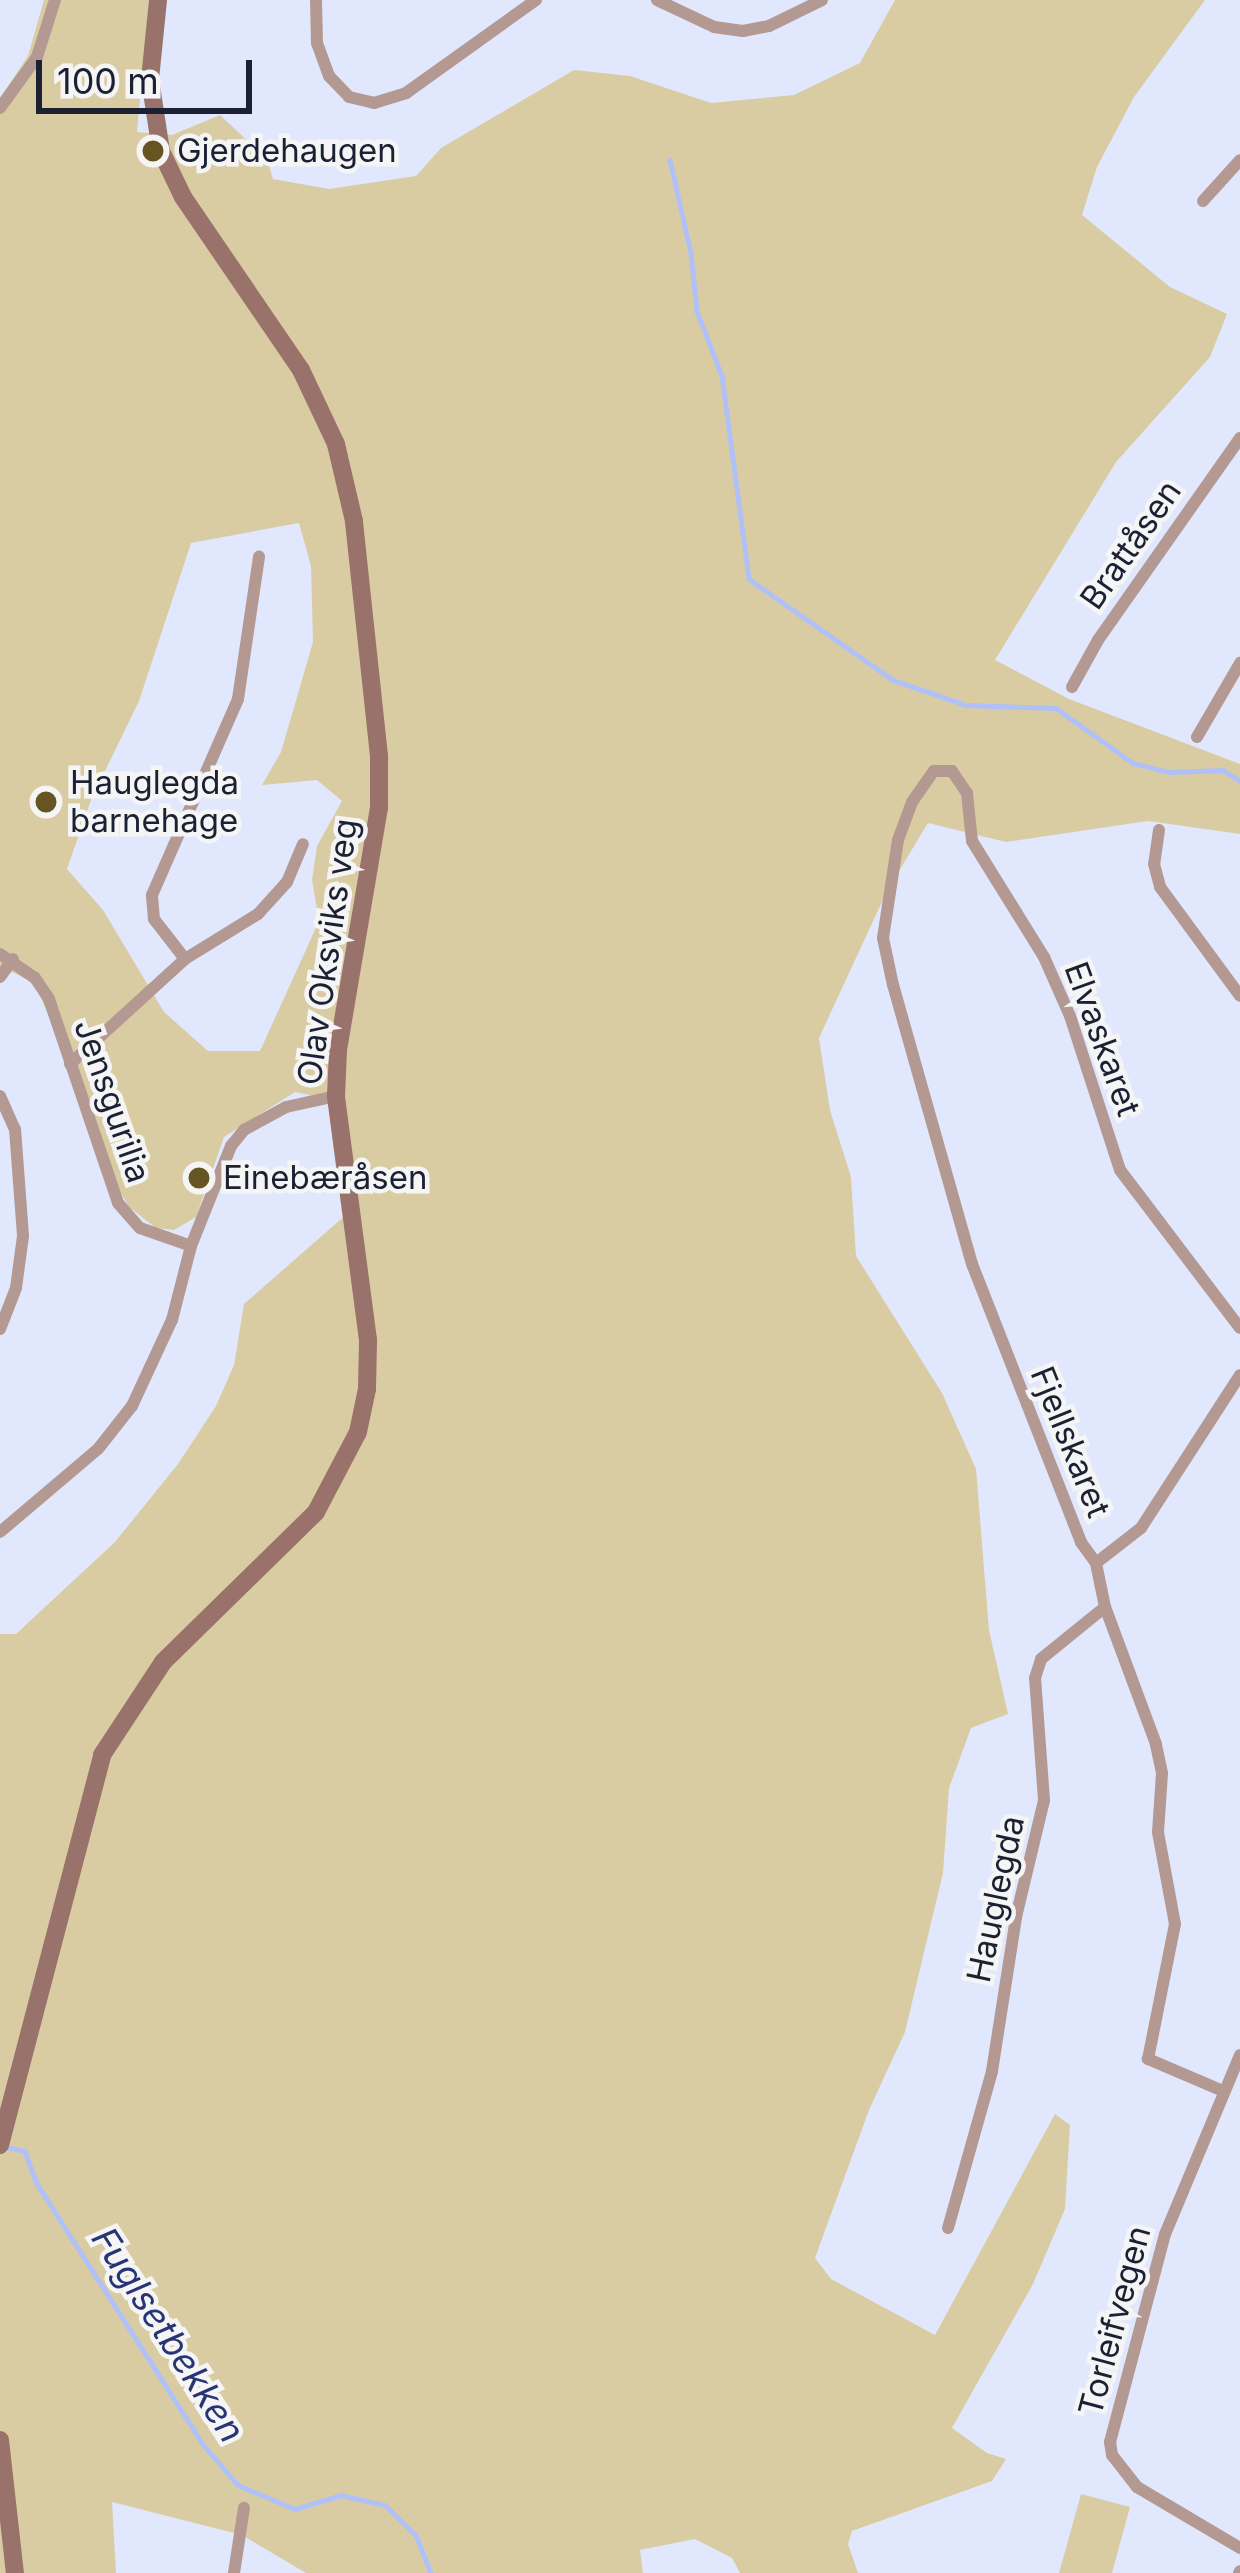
<!DOCTYPE html>
<meta charset="utf-8">
<style>
body{margin:0}
#map{position:relative;width:1240px;height:2573px;overflow:hidden;background:#e1e8fd;font-family:Inter,sans-serif}
div>[style]{position:absolute}
[style*='--x']{left:calc(var(--x)*1px);top:calc(var(--y)*1px);width:calc(var(--w)*1px);rotate:calc(var(--a)*1deg)}
.green>*{inset:0;background:#dacca2}
.stream>*{height:4.5px;margin:-2.25px;padding:0 2.25px;transform-origin:2.25px;border-radius:2.25px;background:#b0c1f9}
.street>*{height:12px;margin:-6px;padding:0 6px;transform-origin:6px;border-radius:6px;background:#b49993}
.secondary>*{height:18px;margin:-9px;padding:0 9px;transform-origin:9px;border-radius:9px;background:#98726b}
.dots>*{width:33px;height:33px;translate:-50% -50%;box-sizing:border-box;border:6px solid #f5f5f5;border-radius:50%}
span{translate:-50% -50%;white-space:nowrap;text-align:center;line-height:1.15;-webkit-text-stroke:9px #f5f5f5;paint-order:stroke}
.poi-label{font-size:33px;color:#1b2033}
.left{translate:0 -50%;text-align:left}
.street-label{font-size:33px;color:#1b2033}
.water-label{font-size:36px;color:#283575;font-style:italic}
.scale{position:absolute;left:36px;top:60px;width:216px;height:54px;box-sizing:border-box;border:6px solid #1b2033;border-top:0;padding-left:15px;font-size:36px;line-height:42px;white-space:nowrap;color:#1b2033;-webkit-text-stroke:9px #f5f5f5;paint-order:stroke}
</style>
<div id="map">
<div class="green">
<div style="clip-path:polygon(evenodd,44px 0,149px 0,137px 132px,172px 135px,220px 115px,267px 159px,273px 179px,329px 189px,416px 176px,441px 148px,574px 70px,630px 76px,711px 103px,794px 95px,860px 63px,895px 0,1205px 0,1134px 97px,1097px 167px,1082px 215px,1170px 287px,1227px 314px,1210px 357px,1116px 462px,995px 660px,1069px 699px,1240px 764px,1240px 834px,1148px 821px,1006px 842px,928px 823px,887px 891px,819px 1038px,830px 1110px,851px 1177px,856px 1256px,942px 1393px,976px 1469px,989px 1630px,1008px 1714px,971px 1728px,949px 1788px,943px 1873px,905px 2032px,869px 2110px,815px 2258px,831px 2279px,935px 2335px,1055px 2114px,1070px 2125px,1065px 2209px,1033px 2284px,952px 2428px,987px 2453px,1006px 2459px,992px 2481px,852px 2531px,848px 2544px,858px 2573px,740px 2573px,732px 2558px,695px 2539px,640px 2550px,643px 2573px,306px 2573px,242px 2535px,112px 2502px,116px 2573px,0 2573px,0 1634px,16px 1634px,115px 1542px,178px 1464px,216px 1406px,234px 1365px,244px 1304px,348px 1213px,334px 1100px,295px 1092px,224px 1137px,196px 1217px,174px 1230px,156px 1228px,129px 1207px,118px 1188px,97px 1122px,34px 983px,0 966px,0 98px,28px 56px,44px 0,299px 523px,311px 566px,313px 642px,281px 752px,262px 785px,317px 780px,342px 801px,317px 846px,312px 880px,319px 921px,260px 1051px,208px 1051px,164px 1012px,103px 910px,67px 869px,91px 800px,139px 701px,191px 543px,299px 523px)"></div>
<div style="clip-path:polygon(1081px 2494px,1130px 2507px,1112px 2573px,1059px 2573px)"></div>
</div>
<div class="stream">
<div style="--x:670;--y:160;--w:95;--a:77.3"></div>
<div style="--x:691;--y:253;--w:58;--a:84.1"></div>
<div style="--x:697;--y:311;--w:70;--a:69"></div>
<div style="--x:722;--y:376;--w:205;--a:82.4"></div>
<div style="--x:749;--y:579;--w:176;--a:35"></div>
<div style="--x:893;--y:680;--w:77;--a:18.9"></div>
<div style="--x:966;--y:705;--w:90;--a:1.9"></div>
<div style="--x:1056;--y:708;--w:95;--a:35.5"></div>
<div style="--x:1133;--y:763;--w:37;--a:14"></div>
<div style="--x:1169;--y:772;--w:54;--a:-2.1"></div>
<div style="--x:1223;--y:770;--w:20;--a:33"></div>
<div style="--x:6;--y:2147;--w:19;--a:12"></div>
<div style="--x:25;--y:2151;--w:33;--a:70"></div>
<div style="--x:36;--y:2182;--w:309;--a:57.5"></div>
<div style="--x:202;--y:2443;--w:55;--a:49.4"></div>
<div style="--x:238;--y:2485;--w:62;--a:22.8"></div>
<div style="--x:295;--y:2509;--w:48;--a:-16.9"></div>
<div style="--x:341;--y:2495;--w:45;--a:12.8"></div>
<div style="--x:385;--y:2505;--w:43;--a:44.1"></div>
<div style="--x:416;--y:2535;--w:41;--a:68.5"></div>
</div>
<div class="street">
<div style="--x:316;--y:0;--w:43;--a:88.7"></div>
<div style="--x:317;--y:43;--w:35;--a:70"></div>
<div style="--x:329;--y:76;--w:29;--a:46"></div>
<div style="--x:349;--y:97;--w:26;--a:13"></div>
<div style="--x:374;--y:103;--w:34;--a:-17"></div>
<div style="--x:406;--y:93;--w:160;--a:-35.6"></div>
<div style="--x:657;--y:0;--w:63;--a:25.3"></div>
<div style="--x:714;--y:27;--w:29;--a:8"></div>
<div style="--x:743;--y:31;--w:26;--a:-11"></div>
<div style="--x:769;--y:26;--w:59;--a:-26.1"></div>
<div style="--x:0;--y:108;--w:63;--a:-54"></div>
<div style="--x:37;--y:57;--w:60;--a:-72.5"></div>
<div style="--x:1203;--y:201;--w:55;--a:-47.9"></div>
<div style="--x:1072;--y:687;--w:54;--a:-61"></div>
<div style="--x:1098;--y:640;--w:247;--a:-54.9"></div>
<div style="--x:1197;--y:737;--w:86;--a:-59.8"></div>
<div style="--x:1159;--y:830;--w:34;--a:98"></div>
<div style="--x:1154;--y:864;--w:24;--a:75"></div>
<div style="--x:1160;--y:887;--w:135;--a:53.7"></div>
<div style="--x:0;--y:954;--w:42;--a:34.4"></div>
<div style="--x:35;--y:978;--w:25;--a:56"></div>
<div style="--x:49;--y:999;--w:215;--a:71.3"></div>
<div style="--x:118;--y:1203;--w:33;--a:49"></div>
<div style="--x:140;--y:1228;--w:54;--a:19.4"></div>
<div style="--x:185;--y:959;--w:51;--a:-127.8"></div>
<div style="--x:154;--y:919;--w:24;--a:-95"></div>
<div style="--x:152;--y:895;--w:214;--a:-66.3"></div>
<div style="--x:238;--y:699;--w:144;--a:-81.6"></div>
<div style="--x:0;--y:977;--w:22;--a:-54"></div>
<div style="--x:70;--y:1064;--w:156;--a:-42.4"></div>
<div style="--x:185;--y:959;--w:86;--a:-31.7"></div>
<div style="--x:258;--y:914;--w:43;--a:-47.8"></div>
<div style="--x:287;--y:882;--w:41;--a:-67.2"></div>
<div style="--x:0;--y:1096;--w:36;--a:66"></div>
<div style="--x:15;--y:1129;--w:107;--a:85.7"></div>
<div style="--x:23;--y:1236;--w:52;--a:97.7"></div>
<div style="--x:16;--y:1288;--w:44;--a:111.3"></div>
<div style="--x:0;--y:1532;--w:128;--a:-40.3"></div>
<div style="--x:98;--y:1449;--w:55;--a:-51.7"></div>
<div style="--x:132;--y:1406;--w:95;--a:-65.1"></div>
<div style="--x:172;--y:1320;--w:76;--a:-75.6"></div>
<div style="--x:191;--y:1246;--w:108;--a:-68.2"></div>
<div style="--x:231;--y:1146;--w:21;--a:-51"></div>
<div style="--x:244;--y:1130;--w:48;--a:-28.7"></div>
<div style="--x:286;--y:1107;--w:51;--a:-12.4"></div>
<div style="--x:1096;--y:1563;--w:57;--a:-37.9"></div>
<div style="--x:1141;--y:1528;--w:182;--a:-57.1"></div>
<div style="--x:1240;--y:2055;--w:194;--a:112.7"></div>
<div style="--x:1165;--y:2234;--w:215;--a:104.8"></div>
<div style="--x:1110;--y:2442;--w:13;--a:81"></div>
<div style="--x:1112;--y:2455;--w:41;--a:52"></div>
<div style="--x:1137;--y:2487;--w:120;--a:30.6"></div>
<div style="--x:1223;--y:2091;--w:82;--a:-156.9"></div>
<div style="--x:1148;--y:2059;--w:138;--a:-78.7"></div>
<div style="--x:1175;--y:1924;--w:94;--a:-100.5"></div>
<div style="--x:1158;--y:1832;--w:59;--a:-86.1"></div>
<div style="--x:1162;--y:1773;--w:30;--a:-102"></div>
<div style="--x:1156;--y:1744;--w:146;--a:-110.4"></div>
<div style="--x:1105;--y:1607;--w:45;--a:-101.6"></div>
<div style="--x:1096;--y:1563;--w:26;--a:-126"></div>
<div style="--x:1081;--y:1542;--w:299;--a:-111.4"></div>
<div style="--x:972;--y:1264;--w:290;--a:-105.8"></div>
<div style="--x:893;--y:985;--w:48;--a:-102"></div>
<div style="--x:883;--y:938;--w:99;--a:-81.3"></div>
<div style="--x:898;--y:840;--w:40;--a:-69.8"></div>
<div style="--x:912;--y:802;--w:38;--a:-55"></div>
<div style="--x:934;--y:771;--w:18;--a:0"></div>
<div style="--x:952;--y:771;--w:27;--a:56"></div>
<div style="--x:967;--y:793;--w:48;--a:84.1"></div>
<div style="--x:972;--y:841;--w:137;--a:58.2"></div>
<div style="--x:1044;--y:957;--w:64;--a:66.2"></div>
<div style="--x:1070;--y:1016;--w:162;--a:72"></div>
<div style="--x:1120;--y:1170;--w:198;--a:52.8"></div>
<div style="--x:948;--y:2228;--w:163;--a:-74.3"></div>
<div style="--x:992;--y:2071;--w:156;--a:-81.1"></div>
<div style="--x:1016;--y:1917;--w:120;--a:-76.5"></div>
<div style="--x:1044;--y:1800;--w:122;--a:-94.2"></div>
<div style="--x:1035;--y:1678;--w:20;--a:-72"></div>
<div style="--x:1041;--y:1659;--w:82;--a:-39.1"></div>
<div style="--x:234;--y:2573;--w:66;--a:-81.3"></div>
<div style="--x:1239;--y:2573;--w:2;--a:-63"></div>
</div>
<div class="secondary">
<div style="--x:0;--y:2145;--w:403;--a:-75.3"></div>
<div style="--x:102;--y:1755;--w:111;--a:-56.7"></div>
<div style="--x:163;--y:1662;--w:214;--a:-44.4"></div>
<div style="--x:316;--y:1512;--w:90;--a:-62.3"></div>
<div style="--x:358;--y:1432;--w:44;--a:-78.2"></div>
<div style="--x:367;--y:1389;--w:49;--a:-88.8"></div>
<div style="--x:368;--y:1340;--w:246;--a:-97.5"></div>
<div style="--x:336;--y:1096;--w:46;--a:-87.5"></div>
<div style="--x:338;--y:1050;--w:245;--a:-80.4"></div>
<div style="--x:379;--y:808;--w:52;--a:-90"></div>
<div style="--x:379;--y:756;--w:236;--a:-96.1"></div>
<div style="--x:354;--y:521;--w:79;--a:-103.2"></div>
<div style="--x:336;--y:444;--w:82;--a:-115.3"></div>
<div style="--x:301;--y:370;--w:209;--a:-124.3"></div>
<div style="--x:183;--y:197;--w:51;--a:-115.6"></div>
<div style="--x:161;--y:151;--w:73;--a:-98.7"></div>
<div style="--x:150;--y:79;--w:79;--a:-84.2"></div>
<div style="--x:0;--y:2440;--w:134;--a:83.6"></div>
</div>
<div class="dots">
<div style="left:153px;top:151px;background:#665523"></div>
<div style="left:46px;top:802px;background:#665523"></div>
<div style="left:199px;top:1178px;background:#665523"></div>
</div>
<div class="poi-label">
<span class="left" style="left:177px;top:151px">Gjerdehaugen</span>
<span class="left" style="left:70px;top:802px">Hauglegda<br>barnehage</span>
<span class="left" style="left:223px;top:1178px">Einebæråsen</span>
</div>
<div class="street-label">
<span style="left:1131px;top:545px;rotate:-55deg">Brattåsen</span>
<span style="left:328px;top:952px;rotate:-82deg">Olav Oksviks veg</span>
<span style="left:1102px;top:1039px;rotate:70deg">Elvaskaret</span>
<span style="left:112px;top:1101px;rotate:71deg">Jensgurilia</span>
<span style="left:1070px;top:1442px;rotate:68deg">Fjellskaret</span>
<span style="left:996px;top:1899px;rotate:-78deg">Hauglegda</span>
<span style="left:1115px;top:2321px;rotate:-75deg">Torleifvegen</span>
</div>
<div class="water-label">
<span style="left:168px;top:2335px;rotate:57deg">Fuglsetbekken</span>
</div>
<div class="scale">100 m</div>
</div>
